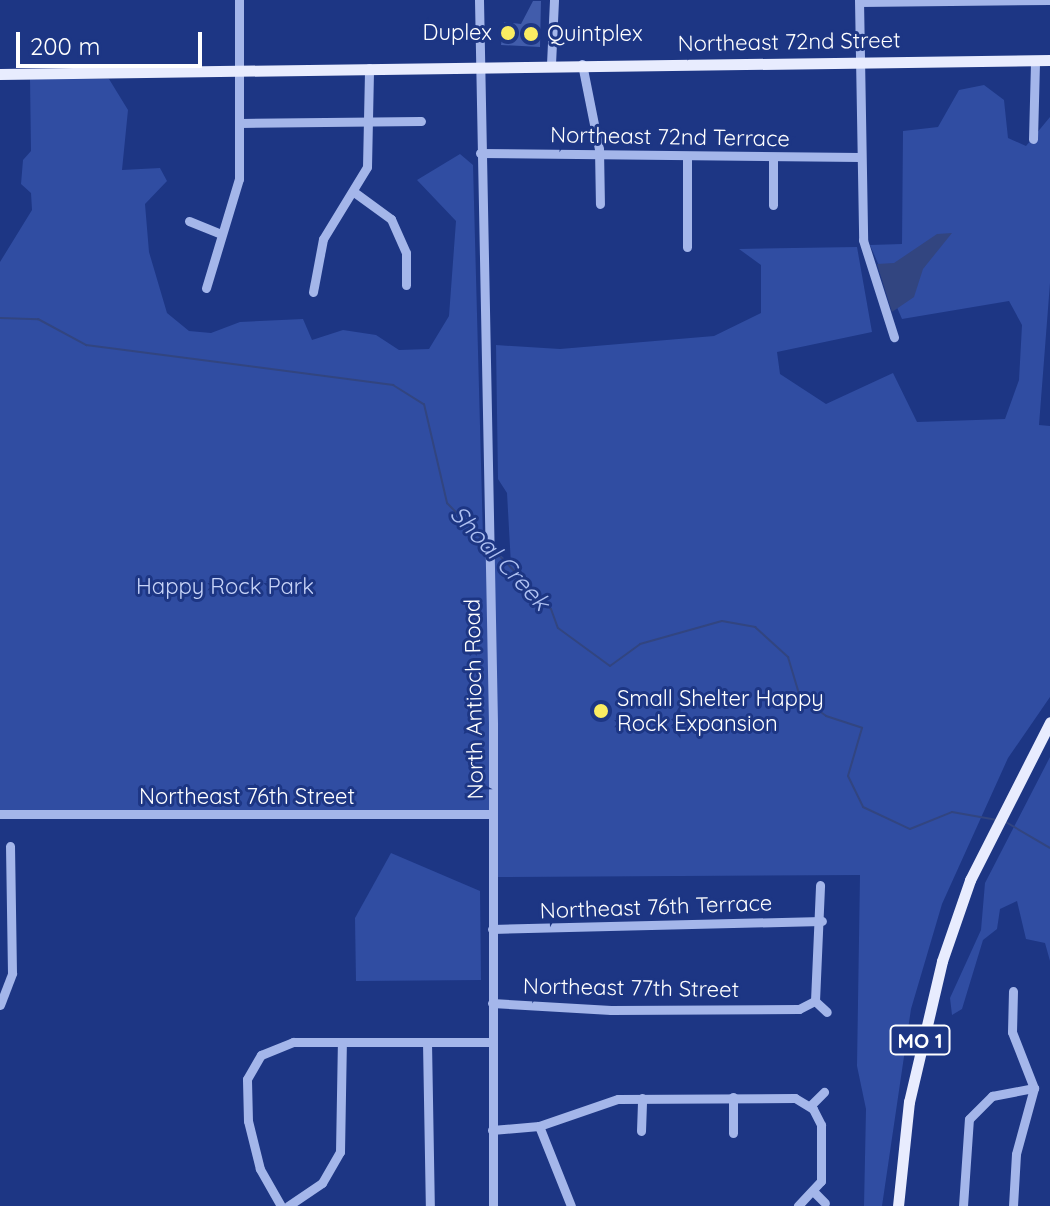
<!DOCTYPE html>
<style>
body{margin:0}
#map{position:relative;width:1050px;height:1206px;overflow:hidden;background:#1d3684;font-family:Quicksand,sans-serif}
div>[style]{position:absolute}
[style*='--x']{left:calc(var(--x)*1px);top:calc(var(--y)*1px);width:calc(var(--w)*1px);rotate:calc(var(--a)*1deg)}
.green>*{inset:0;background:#304da2}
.water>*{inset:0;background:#324580}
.stream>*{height:2px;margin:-1px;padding:0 1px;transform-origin:1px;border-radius:1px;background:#324580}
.building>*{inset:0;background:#415cab}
.minor>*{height:9px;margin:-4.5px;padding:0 4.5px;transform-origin:4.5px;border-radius:4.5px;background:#a4b6ea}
.major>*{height:11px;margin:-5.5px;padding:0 5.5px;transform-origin:5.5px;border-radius:5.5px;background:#e8ecfe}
.dots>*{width:22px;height:22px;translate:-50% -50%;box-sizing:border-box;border:4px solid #1d3684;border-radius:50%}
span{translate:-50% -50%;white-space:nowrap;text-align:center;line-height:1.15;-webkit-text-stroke:6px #1d3684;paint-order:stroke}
.shield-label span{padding:2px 6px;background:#1d3684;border:2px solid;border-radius:6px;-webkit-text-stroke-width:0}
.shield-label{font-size:20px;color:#fff;font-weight:700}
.poi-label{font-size:22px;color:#fff}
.right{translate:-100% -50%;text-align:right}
.left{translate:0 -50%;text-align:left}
.street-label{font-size:22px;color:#fff}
.park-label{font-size:22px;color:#c8d4f8}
.water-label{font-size:24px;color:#afc1f2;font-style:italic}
.scale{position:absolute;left:16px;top:32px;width:186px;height:36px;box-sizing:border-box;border:4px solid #fff;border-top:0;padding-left:10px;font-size:24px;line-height:28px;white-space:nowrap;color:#fff;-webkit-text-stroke:6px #1d3684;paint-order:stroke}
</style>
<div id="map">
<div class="green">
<div style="clip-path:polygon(30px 79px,109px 79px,128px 110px,122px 170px,160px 168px,167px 181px,145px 204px,149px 252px,167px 313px,189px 331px,211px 333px,240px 322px,303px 319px,312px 340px,343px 330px,376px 335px,399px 350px,429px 349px,449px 316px,456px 221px,417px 180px,460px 154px,473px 165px,483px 538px,511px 565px,507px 493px,498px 479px,496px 345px,560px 349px,714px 336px,761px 313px,761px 265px,739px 249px,857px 247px,872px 332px,777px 352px,780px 374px,826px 404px,893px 373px,917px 422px,1005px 419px,1019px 380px,1022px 325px,1009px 301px,902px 319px,870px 245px,902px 244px,903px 131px,938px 127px,959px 90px,984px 85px,1004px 100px,1008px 138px,1026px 146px,1050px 117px,1050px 283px,1039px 425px,1050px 426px,1050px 697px,1008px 758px,942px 904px,911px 1009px,882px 1206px,864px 1206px,866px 1109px,857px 1066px,860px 875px,498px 877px,498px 811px,0 814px,0 262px,32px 210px,31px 193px,21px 184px,23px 160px,31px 151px)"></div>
<div style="clip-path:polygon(1050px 757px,1050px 961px,1045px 943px,1026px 939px,1017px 901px,1000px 909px,997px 929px,983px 940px,962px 1009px,952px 1015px,950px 998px,981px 930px,985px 883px)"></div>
<div style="clip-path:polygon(391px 853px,480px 891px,481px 980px,356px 981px,355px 918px)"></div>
</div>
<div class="water">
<div style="clip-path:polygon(952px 233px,923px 269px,914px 297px,892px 312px,877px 264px,894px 263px,937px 234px)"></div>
</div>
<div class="stream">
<div style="--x:0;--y:318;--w:38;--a:2"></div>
<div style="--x:38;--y:319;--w:55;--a:28.4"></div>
<div style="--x:86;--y:345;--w:310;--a:7.4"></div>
<div style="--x:393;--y:385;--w:36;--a:32"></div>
<div style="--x:424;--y:404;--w:102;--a:76.9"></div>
<div style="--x:447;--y:503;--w:54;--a:45.7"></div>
<div style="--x:493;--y:549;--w:83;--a:46"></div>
<div style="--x:551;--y:609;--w:20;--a:70"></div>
<div style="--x:558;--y:628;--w:64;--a:36.2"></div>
<div style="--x:610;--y:666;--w:37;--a:-36"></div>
<div style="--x:640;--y:644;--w:85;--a:-15.7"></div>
<div style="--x:722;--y:621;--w:34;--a:10"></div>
<div style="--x:755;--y:627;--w:45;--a:42.3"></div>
<div style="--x:788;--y:657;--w:42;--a:73.3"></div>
<div style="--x:800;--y:697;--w:32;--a:36"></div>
<div style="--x:826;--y:716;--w:38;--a:18"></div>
<div style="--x:862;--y:728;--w:50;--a:106.3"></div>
<div style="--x:848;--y:776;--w:34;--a:64"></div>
<div style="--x:863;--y:807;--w:52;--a:25.1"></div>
<div style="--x:910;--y:829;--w:45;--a:-22"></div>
<div style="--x:952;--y:812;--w:46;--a:10.1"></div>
<div style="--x:1004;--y:821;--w:53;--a:30.4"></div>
</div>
<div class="building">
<div style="clip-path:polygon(533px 1px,541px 1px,540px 47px,501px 45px,504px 22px,521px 24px)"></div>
</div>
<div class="minor">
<div style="--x:479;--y:0;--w:725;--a:88.89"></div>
<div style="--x:493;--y:725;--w:481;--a:90"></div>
<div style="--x:859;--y:0;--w:240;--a:89"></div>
<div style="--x:863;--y:240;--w:102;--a:72.3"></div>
<div style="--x:860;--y:2;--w:190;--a:-0.6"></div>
<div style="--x:551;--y:64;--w:64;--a:-87.3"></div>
<div style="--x:582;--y:64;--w:87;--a:78.7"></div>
<div style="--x:599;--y:149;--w:55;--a:89"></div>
<div style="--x:240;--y:123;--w:181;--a:-0.6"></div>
<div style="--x:1033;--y:139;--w:78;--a:-88.5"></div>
<div style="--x:480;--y:153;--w:380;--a:0.6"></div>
<div style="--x:687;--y:157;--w:90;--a:90"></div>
<div style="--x:773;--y:157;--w:48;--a:90"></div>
<div style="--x:354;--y:192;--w:46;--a:36.1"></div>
<div style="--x:391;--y:219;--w:37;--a:66"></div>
<div style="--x:406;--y:253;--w:32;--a:90"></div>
<div style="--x:189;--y:221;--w:35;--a:22"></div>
<div style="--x:206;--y:288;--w:114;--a:-73.2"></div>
<div style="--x:239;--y:179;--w:179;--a:-90"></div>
<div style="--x:313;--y:292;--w:54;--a:-79.3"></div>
<div style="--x:323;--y:239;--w:84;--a:-58.6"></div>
<div style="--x:367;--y:167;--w:99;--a:-88.8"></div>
<div style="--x:0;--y:814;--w:493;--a:0"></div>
<div style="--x:492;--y:929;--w:330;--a:-1.4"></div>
<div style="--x:1013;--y:991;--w:41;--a:91.4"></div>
<div style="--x:1012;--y:1032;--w:60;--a:68.6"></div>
<div style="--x:1034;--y:1088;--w:68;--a:105.3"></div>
<div style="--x:1016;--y:1154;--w:52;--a:93.3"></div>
<div style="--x:815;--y:1001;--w:116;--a:-87.5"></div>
<div style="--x:815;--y:1001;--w:16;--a:43"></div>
<div style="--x:492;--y:1003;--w:119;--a:3.4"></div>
<div style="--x:611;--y:1010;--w:188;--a:-0.3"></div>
<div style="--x:799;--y:1009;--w:18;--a:-27"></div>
<div style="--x:0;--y:1005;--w:34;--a:-69"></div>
<div style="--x:12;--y:973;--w:127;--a:-90.9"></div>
<div style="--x:427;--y:1042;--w:164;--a:89"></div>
<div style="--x:810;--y:1106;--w:20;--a:-45"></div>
<div style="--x:539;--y:1126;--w:86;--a:68.2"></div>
<div style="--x:492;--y:1130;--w:47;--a:-4.9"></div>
<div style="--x:539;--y:1126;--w:83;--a:-18.9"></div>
<div style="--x:618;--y:1099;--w:177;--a:-0.3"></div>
<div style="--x:795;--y:1098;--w:21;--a:31"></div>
<div style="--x:813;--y:1109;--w:18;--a:63"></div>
<div style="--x:821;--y:1125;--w:56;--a:90"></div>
<div style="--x:821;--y:1181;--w:34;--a:133"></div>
<div style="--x:641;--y:1131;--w:33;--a:-88"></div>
<div style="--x:733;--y:1133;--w:36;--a:-90"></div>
<div style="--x:815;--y:1193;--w:14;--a:45"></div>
<div style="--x:281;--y:1206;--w:43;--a:-119.6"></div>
<div style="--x:260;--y:1169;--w:49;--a:-104"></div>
<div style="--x:248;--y:1121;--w:42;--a:-91.4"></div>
<div style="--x:247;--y:1079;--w:28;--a:-60"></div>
<div style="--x:261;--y:1055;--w:35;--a:-22"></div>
<div style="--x:293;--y:1042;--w:199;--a:0"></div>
<div style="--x:288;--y:1206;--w:41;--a:-34.1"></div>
<div style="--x:322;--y:1183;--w:36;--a:-60"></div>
<div style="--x:340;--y:1152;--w:110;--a:-89"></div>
<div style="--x:963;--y:1206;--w:87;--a:-86.1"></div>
<div style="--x:969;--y:1119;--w:33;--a:-45"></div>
<div style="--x:992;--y:1096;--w:43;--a:-10.8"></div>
</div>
<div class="major">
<div style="--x:0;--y:74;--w:1050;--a:-0.76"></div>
<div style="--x:898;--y:1206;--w:105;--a:-84"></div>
<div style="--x:909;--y:1102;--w:145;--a:-76.8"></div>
<div style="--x:942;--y:961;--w:86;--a:-70.9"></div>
<div style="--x:970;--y:880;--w:177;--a:-63.1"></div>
</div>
<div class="dots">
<div style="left:508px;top:33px;background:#faec62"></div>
<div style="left:531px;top:34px;background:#faec62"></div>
<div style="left:601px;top:711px;background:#faec62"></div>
</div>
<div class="shield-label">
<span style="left:920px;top:1040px">MO 1</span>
</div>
<div class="poi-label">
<span class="right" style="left:492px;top:33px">Duplex</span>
<span class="left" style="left:547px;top:34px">Quintplex</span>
<span class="left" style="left:617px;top:711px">Small Shelter Happy<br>Rock Expansion</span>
</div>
<div class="street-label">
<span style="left:789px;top:42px;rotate:-1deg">Northeast 72nd Street</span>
<span style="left:670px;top:137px;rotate:1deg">Northeast 72nd Terrace</span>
<span style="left:474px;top:699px;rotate:-91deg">North Antioch Road</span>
<span style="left:247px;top:797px">Northeast 76th Street</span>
<span style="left:656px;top:907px;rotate:-2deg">Northeast 76th Terrace</span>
<span style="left:631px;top:988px;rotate:1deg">Northeast 77th Street</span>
</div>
<div class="park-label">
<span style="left:225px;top:587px">Happy Rock Park</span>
</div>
<div class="water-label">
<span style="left:500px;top:558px;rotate:47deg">Shoal Creek</span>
</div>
<div class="scale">200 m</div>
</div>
